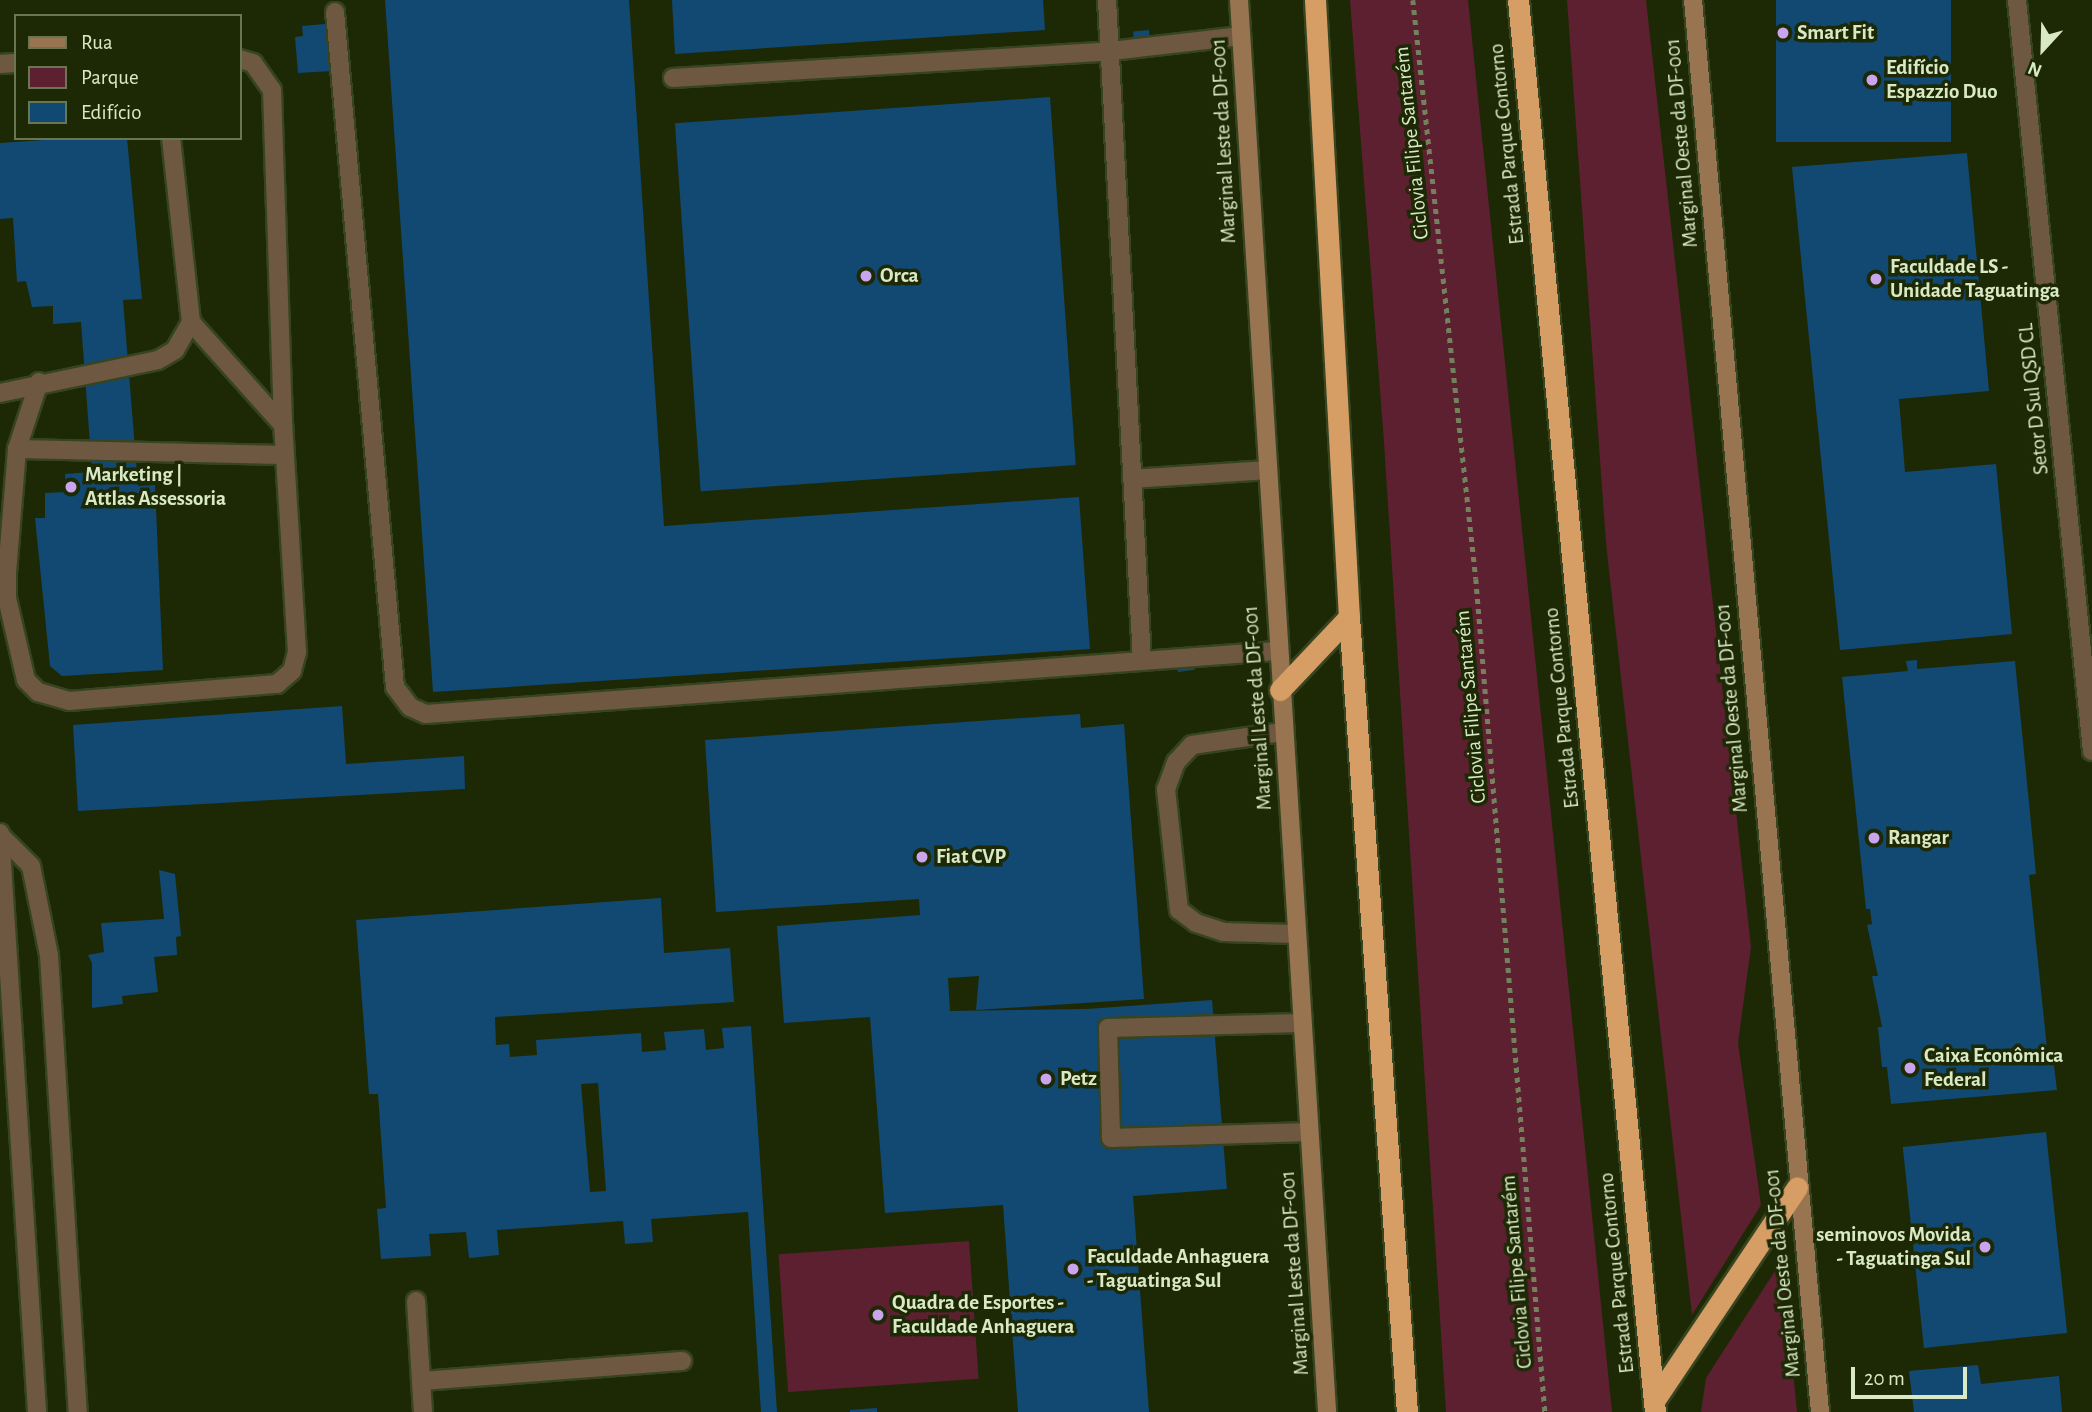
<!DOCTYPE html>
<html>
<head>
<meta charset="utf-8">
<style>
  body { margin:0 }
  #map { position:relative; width:2092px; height:1412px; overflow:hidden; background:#1d2905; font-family:"Alegreya Sans",sans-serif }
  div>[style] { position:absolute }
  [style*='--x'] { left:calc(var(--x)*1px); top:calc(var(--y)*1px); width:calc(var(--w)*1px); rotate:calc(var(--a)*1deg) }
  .green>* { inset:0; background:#5c2030; transform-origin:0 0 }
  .building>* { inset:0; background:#114973; transform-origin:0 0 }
  .path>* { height:4.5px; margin-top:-2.25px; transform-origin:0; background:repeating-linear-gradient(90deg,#73815d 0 5px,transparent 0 10px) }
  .roads { filter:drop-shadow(2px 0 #374420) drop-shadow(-2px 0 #374420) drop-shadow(0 2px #374420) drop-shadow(0 -2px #374420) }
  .lane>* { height:18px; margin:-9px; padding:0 9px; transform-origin:9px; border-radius:9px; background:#6e5842 }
  .street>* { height:18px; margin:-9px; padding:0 9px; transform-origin:9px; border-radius:9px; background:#6e5842 }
  .secondary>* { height:18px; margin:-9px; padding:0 9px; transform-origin:9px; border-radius:9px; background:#987550 }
  .highway>* { height:21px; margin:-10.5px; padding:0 10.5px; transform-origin:10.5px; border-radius:10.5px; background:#d69e64 }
  .dots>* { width:19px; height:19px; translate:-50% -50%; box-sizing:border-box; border:4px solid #1d2905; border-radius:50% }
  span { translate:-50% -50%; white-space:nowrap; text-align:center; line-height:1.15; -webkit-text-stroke:7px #1d2905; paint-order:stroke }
  .poi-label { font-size:21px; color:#d9e9c5; font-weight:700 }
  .left { translate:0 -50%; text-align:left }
  .right { translate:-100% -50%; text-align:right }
  .street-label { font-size:21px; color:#d9e9c5 }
  .legend { position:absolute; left:14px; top:14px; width:228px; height:126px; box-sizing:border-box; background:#1d2905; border:2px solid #687652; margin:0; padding:9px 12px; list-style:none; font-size:21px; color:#d9e9c5 }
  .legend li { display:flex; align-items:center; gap:14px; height:35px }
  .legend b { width:35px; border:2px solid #687652 }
  .north { position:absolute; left:2008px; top:14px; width:70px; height:70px; -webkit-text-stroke:5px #1d2905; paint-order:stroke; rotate:202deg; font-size:19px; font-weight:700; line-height:28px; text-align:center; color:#d9e9c5 }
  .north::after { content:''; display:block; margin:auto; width:24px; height:32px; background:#d9e9c5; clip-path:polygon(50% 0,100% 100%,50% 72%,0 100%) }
  .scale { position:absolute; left:1851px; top:1367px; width:116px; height:32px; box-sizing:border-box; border:4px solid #d9e9c5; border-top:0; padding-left:9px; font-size:21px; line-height:24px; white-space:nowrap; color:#d9e9c5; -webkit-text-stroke:5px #1d2905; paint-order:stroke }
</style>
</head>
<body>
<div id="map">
  <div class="green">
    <i style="clip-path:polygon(1350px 0,1468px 0,1612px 1412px,1446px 1412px,1384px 442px)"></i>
    <i style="clip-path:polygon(1567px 0,1646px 0,1751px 947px,1738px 1043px,1761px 1205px,1692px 1315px,1606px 543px)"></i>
    <i style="left:969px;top:1241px;width:138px;height:191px;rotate:86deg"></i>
    <i style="clip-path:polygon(1782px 1260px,1797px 1412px,1701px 1412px,1706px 1378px)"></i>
  </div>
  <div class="building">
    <i style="clip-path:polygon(385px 0,629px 0,664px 526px,1079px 497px,1090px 649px,433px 692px)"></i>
    <i style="clip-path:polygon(672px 0,1043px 0,1045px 30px,675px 54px)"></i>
    <i style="left:1776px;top:0;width:175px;height:142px"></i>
    <i style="clip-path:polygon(336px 23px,338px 35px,348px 34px,350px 70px,298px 73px,295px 37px,303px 36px,302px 26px)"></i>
    <i style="left:1149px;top:30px;width:23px;height:16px;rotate:85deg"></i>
    <i style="left:1050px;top:97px;width:369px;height:376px;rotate:86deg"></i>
    <i style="clip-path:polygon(73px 138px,127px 138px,142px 299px,123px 300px,138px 486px,155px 485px,163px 670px,62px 676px,50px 666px,35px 518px,45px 518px,45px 493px,66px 492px,65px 474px,92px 472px,81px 322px,53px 324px,53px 306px,32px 307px,26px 281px,17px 282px,13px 218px,0 219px,0 143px)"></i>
    <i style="clip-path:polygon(1967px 153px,1989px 391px,1899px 399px,1905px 472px,1996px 464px,2012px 634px,1840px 650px,1792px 167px)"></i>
    <i style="left:1192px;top:647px;width:23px;height:17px;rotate:83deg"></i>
    <i style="clip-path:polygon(1917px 660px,1917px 669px,2015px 661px,2036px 874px,2029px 875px,2048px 1058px,2053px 1058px,2057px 1090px,1891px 1104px,1887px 1067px,1882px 1067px,1878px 1027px,1882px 1027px,1872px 976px,1878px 976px,1867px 925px,1872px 924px,1870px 909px,1866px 909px,1842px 677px,1908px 671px,1906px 661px)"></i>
    <i style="clip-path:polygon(342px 706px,346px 764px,464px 756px,465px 789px,78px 811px,73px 725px)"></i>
    <i style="clip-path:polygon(1080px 714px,1081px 728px,1124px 724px,1144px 999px,976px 1010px,979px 976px,948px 978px,950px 1011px,1087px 1009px,1212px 1000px,1227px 1189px,1133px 1196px,1149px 1412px,1018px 1412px,1003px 1205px,885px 1213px,870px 1017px,784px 1023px,777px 926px,920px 915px,919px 899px,716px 912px,705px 740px)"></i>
    <i style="clip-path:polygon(159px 870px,175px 874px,181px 936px,176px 937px,177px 955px,154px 957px,158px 992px,122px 996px,123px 1004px,92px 1008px,92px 963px,88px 955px,104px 952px,101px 923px,164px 919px)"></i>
    <i style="clip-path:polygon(evenodd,661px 898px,664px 953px,730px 948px,734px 1002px,495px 1017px,496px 1045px,509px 1044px,510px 1057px,537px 1055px,536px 1040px,641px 1033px,642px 1052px,666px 1050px,664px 1032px,704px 1029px,706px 1050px,724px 1048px,722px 1028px,751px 1026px,777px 1412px,761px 1412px,748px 1212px,651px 1219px,653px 1242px,625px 1244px,623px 1221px,497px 1230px,499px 1255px,469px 1258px,466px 1232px,429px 1234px,431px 1256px,381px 1259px,377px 1209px,386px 1208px,378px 1094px,369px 1094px,356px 920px,661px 898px,598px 1083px,606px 1191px,590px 1192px,581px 1084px,598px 1083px)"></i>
    <i style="left:2046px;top:1132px;width:202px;height:144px;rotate:84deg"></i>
    <i style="clip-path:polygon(1978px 1365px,1981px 1384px,2059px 1376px,2062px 1412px,1914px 1412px,1909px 1371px)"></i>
    <i style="clip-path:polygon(877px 1408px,877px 1412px,850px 1412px,850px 1410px)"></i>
  </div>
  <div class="path">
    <i style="--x:1413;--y:0;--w:582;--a:83.79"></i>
    <i style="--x:1476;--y:579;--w:836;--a:85.26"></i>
  </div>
  <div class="roads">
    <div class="lane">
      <i style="--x:1107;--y:0;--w:662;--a:86.97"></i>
      <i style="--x:335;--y:12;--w:678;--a:84.92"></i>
      <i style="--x:395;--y:687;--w:25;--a:53"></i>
      <i style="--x:410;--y:707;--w:17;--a:24"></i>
      <i style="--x:426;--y:714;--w:853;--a:-4.23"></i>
      <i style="--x:240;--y:59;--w:14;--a:17"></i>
      <i style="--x:253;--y:63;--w:33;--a:55"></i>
      <i style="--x:272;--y:90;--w:335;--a:88.1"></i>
      <i style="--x:0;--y:64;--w:16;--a:-4"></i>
      <i style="--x:673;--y:78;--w:439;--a:-3.5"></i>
      <i style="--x:1111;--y:51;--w:131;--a:-6.6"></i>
      <i style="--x:39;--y:382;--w:71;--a:108.2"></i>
      <i style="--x:17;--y:449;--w:123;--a:94.6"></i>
      <i style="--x:7;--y:572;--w:26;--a:90"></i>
      <i style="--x:7;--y:598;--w:84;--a:77"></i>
      <i style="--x:26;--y:680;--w:17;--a:45"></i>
      <i style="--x:38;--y:692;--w:32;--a:16"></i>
      <i style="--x:69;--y:701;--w:209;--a:-4.7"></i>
      <i style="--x:277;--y:684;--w:20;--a:-41"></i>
      <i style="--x:292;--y:671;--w:20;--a:-75"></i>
      <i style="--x:297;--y:652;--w:227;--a:-93.5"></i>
      <i style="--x:283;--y:425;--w:138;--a:-131.8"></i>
      <i style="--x:191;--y:322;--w:185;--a:-96.2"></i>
      <i style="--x:0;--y:393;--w:161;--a:-11.8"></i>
      <i style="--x:158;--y:360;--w:20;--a:-30"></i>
      <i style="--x:175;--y:350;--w:32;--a:-60"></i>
      <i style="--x:17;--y:449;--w:268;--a:1.3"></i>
      <i style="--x:1132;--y:479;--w:135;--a:-3.8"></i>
      <i style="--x:1282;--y:732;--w:91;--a:171.8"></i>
      <i style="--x:1192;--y:745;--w:23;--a:133"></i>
      <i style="--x:1176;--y:762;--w:29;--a:110"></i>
      <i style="--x:1166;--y:789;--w:122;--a:83.9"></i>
      <i style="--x:1179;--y:910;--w:21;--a:37"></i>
      <i style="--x:1196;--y:923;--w:28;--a:18"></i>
      <i style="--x:1223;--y:932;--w:73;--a:1.6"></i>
      <i style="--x:1;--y:836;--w:42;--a:45"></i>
      <i style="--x:31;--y:866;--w:91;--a:78.6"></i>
      <i style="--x:49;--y:955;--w:458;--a:86.4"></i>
      <i style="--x:1302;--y:1023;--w:194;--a:178.5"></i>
      <i style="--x:1108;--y:1028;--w:110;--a:88.4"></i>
      <i style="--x:1111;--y:1138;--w:198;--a:-1.7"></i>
      <i style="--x:416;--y:1301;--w:111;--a:86.4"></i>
      <i style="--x:421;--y:1381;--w:262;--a:-4.4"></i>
    </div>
    <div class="street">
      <i style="--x:2017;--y:0;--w:755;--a:84.3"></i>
      <i style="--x:0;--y:833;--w:580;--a:86.34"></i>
    </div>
    <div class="secondary">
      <i style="--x:1239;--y:0;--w:1415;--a:86.43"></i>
      <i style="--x:1693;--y:0;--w:1418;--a:84.86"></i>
    </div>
    <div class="highway">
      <i style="--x:1315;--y:0;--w:618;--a:86.85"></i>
      <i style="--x:1349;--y:617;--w:797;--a:85.83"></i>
      <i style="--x:1518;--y:0;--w:1419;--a:84.46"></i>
      <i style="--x:1280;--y:690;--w:100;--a:-46.6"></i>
      <i style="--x:1654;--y:1401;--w:257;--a:-56.2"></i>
    </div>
  </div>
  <div class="dots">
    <i style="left:1783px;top:33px;background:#c9a5ee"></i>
    <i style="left:1872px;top:80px;background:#c9a5ee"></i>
    <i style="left:866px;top:276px;background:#c9a5ee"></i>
    <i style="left:1876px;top:279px;background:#c9a5ee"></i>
    <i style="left:71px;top:487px;background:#c9a5ee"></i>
    <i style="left:1874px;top:838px;background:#c9a5ee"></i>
    <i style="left:922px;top:857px;background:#c9a5ee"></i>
    <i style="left:1910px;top:1068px;background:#c9a5ee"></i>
    <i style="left:1046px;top:1079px;background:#c9a5ee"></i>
    <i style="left:1985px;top:1247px;background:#c9a5ee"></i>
    <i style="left:1073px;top:1269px;background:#c9a5ee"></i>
    <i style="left:878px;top:1315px;background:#c9a5ee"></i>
  </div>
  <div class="poi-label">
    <span class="left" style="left:1797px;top:33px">Smart Fit</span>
    <span class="left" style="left:1886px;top:80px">Edifício<br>Espazzio Duo</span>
    <span class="left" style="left:1890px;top:279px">Faculdade LS -<br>Unidade Taguatinga</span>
    <span class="left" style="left:880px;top:276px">Orca</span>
    <span class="left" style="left:85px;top:487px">Marketing |<br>Attlas Assessoria</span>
    <span class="left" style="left:1888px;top:838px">Rangar</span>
    <span class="left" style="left:936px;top:857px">Fiat CVP</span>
    <span class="left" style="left:1924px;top:1068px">Caixa Econômica<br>Federal</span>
    <span class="left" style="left:1060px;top:1079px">Petz</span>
    <span class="right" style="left:1971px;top:1247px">seminovos Movida<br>- Taguatinga Sul</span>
    <span class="left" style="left:1087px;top:1269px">Faculdade Anhaguera<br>- Taguatinga Sul</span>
    <span class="left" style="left:892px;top:1315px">Quadra de Esportes -<br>Faculdade Anhaguera</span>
  </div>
  <div class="street-label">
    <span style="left:1224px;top:141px;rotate:-93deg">Marginal Leste da DF-001</span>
    <span style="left:1412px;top:143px;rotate:-96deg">Ciclovia Filipe Santarém</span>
    <span style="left:1682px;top:143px;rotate:-95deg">Marginal Oeste da DF-001</span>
    <span style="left:1507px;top:144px;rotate:-96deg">Estrada Parque Contorno</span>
    <span style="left:2034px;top:399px;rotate:-96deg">Setor D Sul QSD CL</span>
    <span style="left:1471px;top:707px;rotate:-95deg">Ciclovia Filipe Santarém</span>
    <span style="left:1258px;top:708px;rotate:-94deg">Marginal Leste da DF-001</span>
    <span style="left:1562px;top:708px;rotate:-96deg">Estrada Parque Contorno</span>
    <span style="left:1732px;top:708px;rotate:-95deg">Marginal Oeste da DF-001</span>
    <span style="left:1517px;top:1272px;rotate:-95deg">Ciclovia Filipe Santarém</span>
    <span style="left:1295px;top:1273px;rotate:-94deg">Marginal Leste da DF-001</span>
    <span style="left:1617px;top:1273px;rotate:-96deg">Estrada Parque Contorno</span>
    <span style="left:1783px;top:1273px;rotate:-96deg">Marginal Oeste da DF-001</span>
  </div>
  <ul class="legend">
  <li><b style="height:9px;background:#987550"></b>Rua</li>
  <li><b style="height:19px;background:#5c2030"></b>Parque</li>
  <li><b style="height:19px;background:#114973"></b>Edifício</li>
  </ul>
  <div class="north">N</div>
  <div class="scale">20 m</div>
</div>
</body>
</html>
